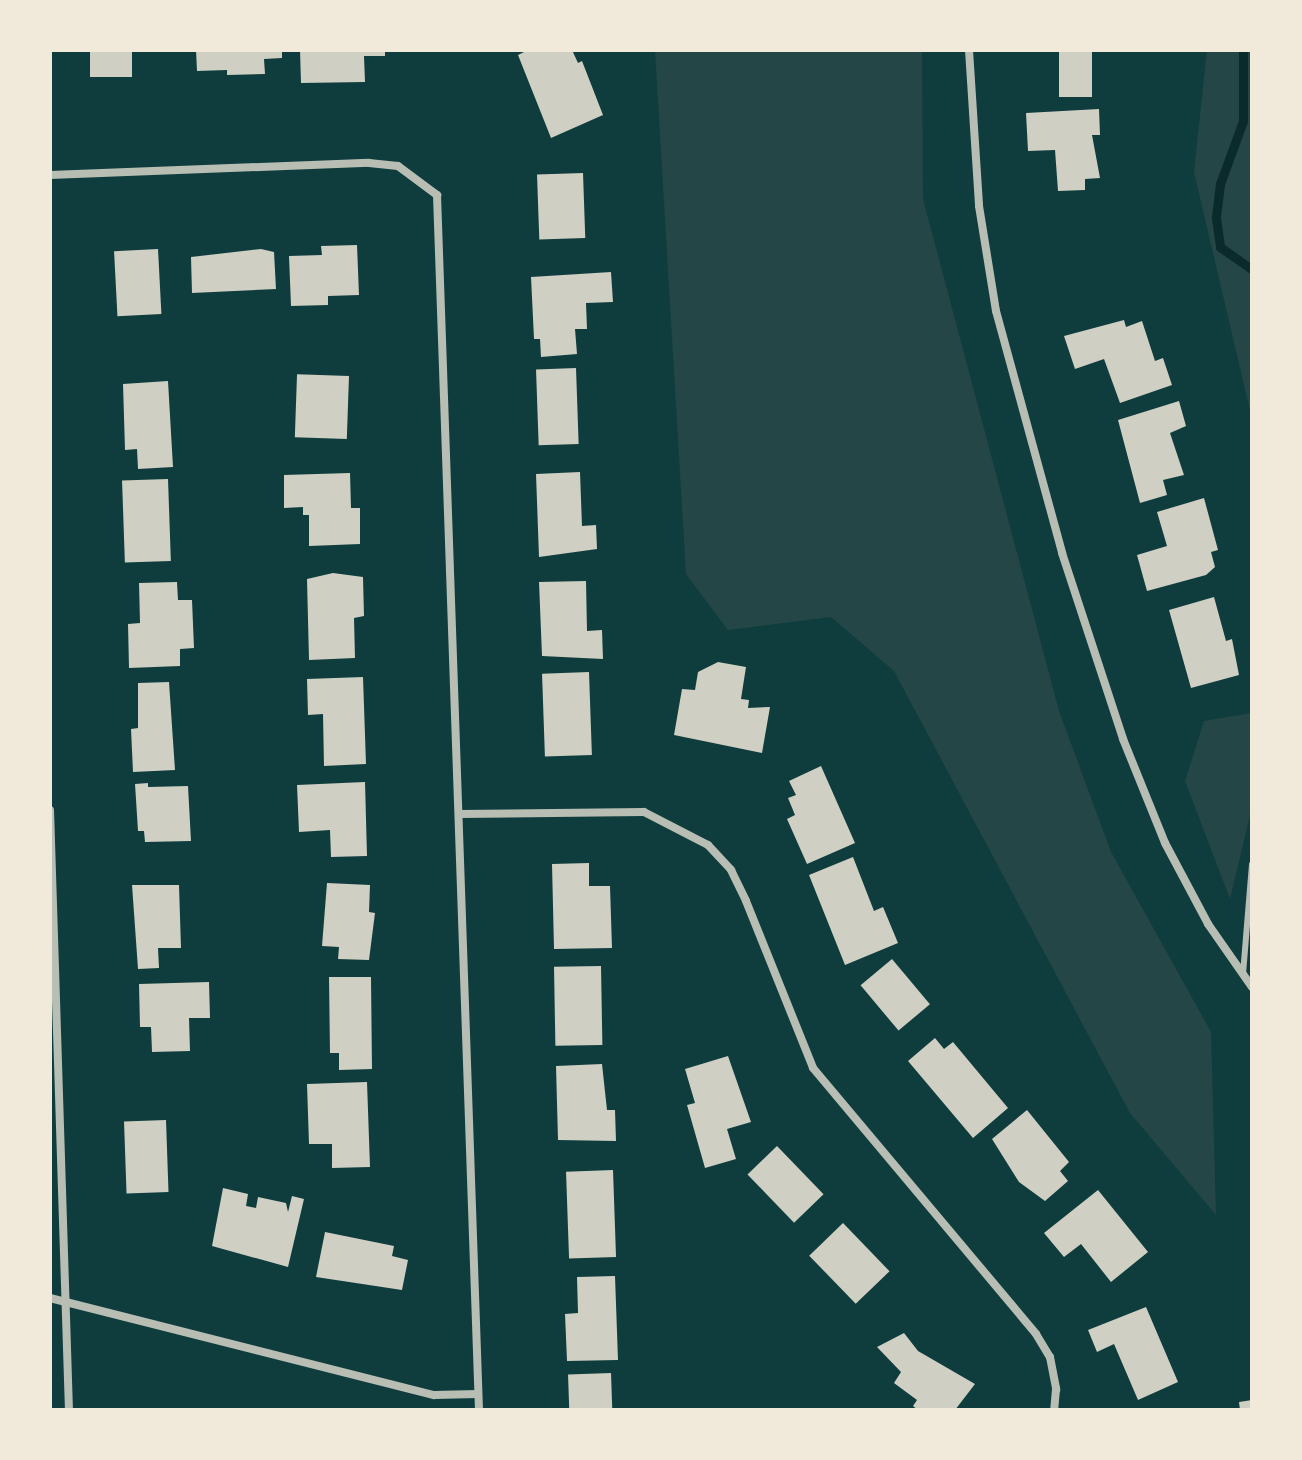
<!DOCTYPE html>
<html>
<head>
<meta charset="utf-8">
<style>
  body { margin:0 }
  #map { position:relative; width:1302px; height:1460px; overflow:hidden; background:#0f3d3e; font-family:"Noto Sans",sans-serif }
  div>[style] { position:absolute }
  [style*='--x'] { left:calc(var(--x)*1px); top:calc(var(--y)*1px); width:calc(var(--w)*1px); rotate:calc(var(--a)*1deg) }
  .green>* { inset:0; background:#244646 }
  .stream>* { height:9px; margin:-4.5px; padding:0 4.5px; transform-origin:4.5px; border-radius:4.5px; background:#0a2a2b }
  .building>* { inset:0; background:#cfcfc3; transform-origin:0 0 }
  .service>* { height:6px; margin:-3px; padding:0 3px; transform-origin:3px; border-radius:3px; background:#b8beb3 }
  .minor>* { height:8px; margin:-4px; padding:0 4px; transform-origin:4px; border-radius:4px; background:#b8beb3 }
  span { translate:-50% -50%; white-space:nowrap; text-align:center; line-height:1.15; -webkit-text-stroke:7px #f1e9da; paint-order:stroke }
  .frame { position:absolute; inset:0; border:52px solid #f1e9da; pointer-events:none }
</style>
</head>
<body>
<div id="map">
  <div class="green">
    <i style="clip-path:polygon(655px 50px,922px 50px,923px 199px,1059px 711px,1111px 852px,1211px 1032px,1216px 1215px,1130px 1113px,894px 671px,831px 617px,728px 630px,686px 574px)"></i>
    <i style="clip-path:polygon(1207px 50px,1252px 50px,1252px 419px,1194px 172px)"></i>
    <i style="clip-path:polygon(1252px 713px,1252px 807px,1230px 899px,1185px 781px,1204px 721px)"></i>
  </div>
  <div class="stream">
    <i style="--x:1243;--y:50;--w:71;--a:90"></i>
    <i style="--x:1243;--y:121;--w:67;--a:110.1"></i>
    <i style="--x:1220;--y:184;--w:34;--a:97"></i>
    <i style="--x:1216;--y:218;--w:29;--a:82"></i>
    <i style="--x:1220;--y:247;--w:39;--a:35"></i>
  </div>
  <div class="building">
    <i style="left:90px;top:50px;width:42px;height:27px"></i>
    <i style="clip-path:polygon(196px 50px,282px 50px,282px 58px,264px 59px,265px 74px,227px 75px,227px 70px,197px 71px)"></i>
    <i style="clip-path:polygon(300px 50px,385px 50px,385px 56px,364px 56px,365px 82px,301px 83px)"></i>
    <i style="clip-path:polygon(528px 50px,572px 50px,578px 63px,582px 61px,603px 115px,551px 138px,518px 55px)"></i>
    <i style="left:1059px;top:50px;width:33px;height:47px"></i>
    <i style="clip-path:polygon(1099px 109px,1100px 135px,1092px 135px,1100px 178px,1085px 179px,1085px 190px,1058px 191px,1055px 150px,1028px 151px,1026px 113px)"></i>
    <i style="left:583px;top:173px;width:65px;height:46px;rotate:88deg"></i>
    <i style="clip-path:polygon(357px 245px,359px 295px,328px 296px,328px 305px,291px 306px,289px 256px,322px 255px,321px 246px)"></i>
    <i style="left:158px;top:249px;width:65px;height:44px;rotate:87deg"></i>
    <i style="clip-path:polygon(261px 249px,274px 252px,276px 289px,192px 293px,191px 257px)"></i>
    <i style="clip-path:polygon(611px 272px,613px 302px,586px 303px,587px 329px,575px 329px,577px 354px,541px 357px,540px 339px,534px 339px,531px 277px)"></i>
    <i style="clip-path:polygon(1124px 320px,1126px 327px,1142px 321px,1155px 361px,1163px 358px,1172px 385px,1120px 403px,1104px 359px,1075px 369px,1064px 336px)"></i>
    <i style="left:576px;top:368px;width:76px;height:40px;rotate:88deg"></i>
    <i style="left:349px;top:376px;width:63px;height:52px;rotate:92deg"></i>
    <i style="clip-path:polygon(168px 381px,173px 467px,138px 469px,137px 449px,125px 450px,123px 384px)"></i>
    <i style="clip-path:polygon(1179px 401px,1186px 426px,1170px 433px,1184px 475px,1163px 480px,1167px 495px,1140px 503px,1118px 420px)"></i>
    <i style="clip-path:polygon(580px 472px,582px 526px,596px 525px,597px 549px,539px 557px,536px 474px)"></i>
    <i style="clip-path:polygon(350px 473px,351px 508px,360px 508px,360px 544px,309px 546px,309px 515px,303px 515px,303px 507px,284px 508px,284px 475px)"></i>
    <i style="left:168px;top:479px;width:82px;height:46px;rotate:88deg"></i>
    <i style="clip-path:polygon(1204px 498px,1218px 550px,1211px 552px,1215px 567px,1206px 575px,1147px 591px,1137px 555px,1167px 546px,1157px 512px)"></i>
    <i style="clip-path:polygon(333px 573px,363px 577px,364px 616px,354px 618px,355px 658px,309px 660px,307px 579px)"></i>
    <i style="clip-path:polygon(586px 581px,587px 631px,602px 630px,603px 659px,542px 656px,539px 582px)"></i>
    <i style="clip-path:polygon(177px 582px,178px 600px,192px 600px,194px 648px,180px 649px,180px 666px,129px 668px,128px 624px,140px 623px,139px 583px)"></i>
    <i style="clip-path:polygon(1214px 597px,1226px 641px,1232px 639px,1239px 675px,1191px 688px,1169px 610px)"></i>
    <i style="clip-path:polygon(718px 662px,746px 667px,741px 699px,749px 700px,748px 708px,770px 707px,762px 753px,674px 735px,682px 689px,695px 690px,698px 672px)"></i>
    <i style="left:589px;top:672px;width:83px;height:47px;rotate:88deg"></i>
    <i style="clip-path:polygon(363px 677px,366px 764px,324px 766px,323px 714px,308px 715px,307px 679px)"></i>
    <i style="clip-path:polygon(169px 682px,175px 770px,133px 772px,131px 729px,138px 728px,138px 683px)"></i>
    <i style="clip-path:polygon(821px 766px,855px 843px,807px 864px,787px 819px,795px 815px,788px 798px,796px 795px,789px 781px)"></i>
    <i style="clip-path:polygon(365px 782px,367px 856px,331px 857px,330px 830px,299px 832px,297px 785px)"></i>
    <i style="clip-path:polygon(148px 783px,148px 787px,188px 786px,191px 841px,145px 842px,144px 831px,138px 831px,135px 784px)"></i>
    <i style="clip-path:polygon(853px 857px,874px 911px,883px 907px,898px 943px,845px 965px,809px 875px)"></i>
    <i style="clip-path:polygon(589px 863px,589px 886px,610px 886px,612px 948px,554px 949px,552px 864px)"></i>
    <i style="clip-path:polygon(327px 883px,370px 885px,369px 912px,375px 913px,369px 960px,338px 959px,339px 947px,322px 946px)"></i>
    <i style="clip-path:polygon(132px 885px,179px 885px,181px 948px,158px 948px,159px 968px,138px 969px)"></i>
    <i style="left:892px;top:959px;width:59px;height:41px;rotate:50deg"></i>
    <i style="left:601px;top:966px;width:79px;height:47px;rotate:89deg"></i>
    <i style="clip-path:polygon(329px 977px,371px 977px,372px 1069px,339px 1070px,339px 1053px,330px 1053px)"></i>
    <i style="clip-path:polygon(209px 982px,210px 1018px,189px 1018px,190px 1051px,152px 1052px,151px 1027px,140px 1027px,139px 984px)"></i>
    <i style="clip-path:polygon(935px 1038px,944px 1049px,953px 1042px,1008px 1108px,973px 1138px,908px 1061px)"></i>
    <i style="clip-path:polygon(728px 1056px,751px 1122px,727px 1129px,736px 1159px,705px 1168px,687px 1105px,695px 1103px,685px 1069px)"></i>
    <i style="clip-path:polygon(602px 1064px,607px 1110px,615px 1110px,616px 1141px,558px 1140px,556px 1066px)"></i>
    <i style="clip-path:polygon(367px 1082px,370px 1167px,332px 1168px,332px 1144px,309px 1144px,307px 1084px)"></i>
    <i style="clip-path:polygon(1027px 1110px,1069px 1162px,1060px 1171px,1068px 1181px,1045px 1201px,1019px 1182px,992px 1139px)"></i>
    <i style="left:166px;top:1120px;width:72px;height:42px;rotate:88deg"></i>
    <i style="left:777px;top:1146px;width:67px;height:41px;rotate:46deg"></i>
    <i style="left:613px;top:1170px;width:87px;height:47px;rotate:88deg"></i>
    <i style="clip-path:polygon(223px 1188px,248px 1194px,246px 1206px,256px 1208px,258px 1197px,286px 1203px,288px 1212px,292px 1196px,304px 1199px,288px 1267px,212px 1246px)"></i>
    <i style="clip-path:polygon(1098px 1190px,1148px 1252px,1111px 1282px,1081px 1244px,1064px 1257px,1044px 1233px)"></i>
    <i style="left:843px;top:1223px;width:67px;height:47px;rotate:46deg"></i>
    <i style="clip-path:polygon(325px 1232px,394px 1246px,392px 1256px,408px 1260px,402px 1290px,316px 1277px)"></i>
    <i style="clip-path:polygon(615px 1276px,618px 1360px,567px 1361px,565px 1314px,578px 1313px,577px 1277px)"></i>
    <i style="clip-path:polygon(1146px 1307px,1178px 1382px,1138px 1400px,1114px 1344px,1097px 1352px,1088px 1330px)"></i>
    <i style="clip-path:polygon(904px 1333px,918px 1351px,975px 1384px,955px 1410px,918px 1410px,913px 1406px,917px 1400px,894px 1383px,901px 1372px,877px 1347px)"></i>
    <i style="left:611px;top:1373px;width:37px;height:43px;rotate:88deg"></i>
    <i style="clip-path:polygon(1252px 1400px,1252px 1410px,1240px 1410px,1239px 1402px)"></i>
  </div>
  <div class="service">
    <i style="--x:1243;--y:974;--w:110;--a:-85.3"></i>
  </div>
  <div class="minor">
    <i style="--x:969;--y:50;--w:156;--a:86.3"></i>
    <i style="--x:979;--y:206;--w:106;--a:80.8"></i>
    <i style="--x:996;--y:311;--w:251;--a:74.7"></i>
    <i style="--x:1062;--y:553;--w:196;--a:71.8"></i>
    <i style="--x:1123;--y:739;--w:112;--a:68"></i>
    <i style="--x:1165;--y:843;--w:92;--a:62"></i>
    <i style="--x:1208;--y:924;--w:77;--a:55.1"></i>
    <i style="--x:50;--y:175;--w:319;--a:-2.2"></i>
    <i style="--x:369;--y:163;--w:29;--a:6"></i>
    <i style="--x:398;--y:166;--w:49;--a:36.6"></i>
    <i style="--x:437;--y:195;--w:1216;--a:88.02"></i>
    <i style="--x:50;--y:810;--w:600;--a:88.19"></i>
    <i style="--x:459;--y:814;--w:185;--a:-0.6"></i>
    <i style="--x:644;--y:812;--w:72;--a:27.3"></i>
    <i style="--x:708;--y:845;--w:34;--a:47"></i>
    <i style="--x:731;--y:870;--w:34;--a:64"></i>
    <i style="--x:746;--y:901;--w:180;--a:68.1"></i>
    <i style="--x:813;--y:1068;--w:347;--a:50"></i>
    <i style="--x:1036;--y:1334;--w:27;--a:59"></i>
    <i style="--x:1050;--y:1357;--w:33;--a:79"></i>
    <i style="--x:1056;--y:1389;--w:21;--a:95"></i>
    <i style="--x:50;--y:1298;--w:396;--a:14.2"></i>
    <i style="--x:434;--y:1395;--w:44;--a:-1.3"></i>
  </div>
  <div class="frame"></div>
</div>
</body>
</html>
